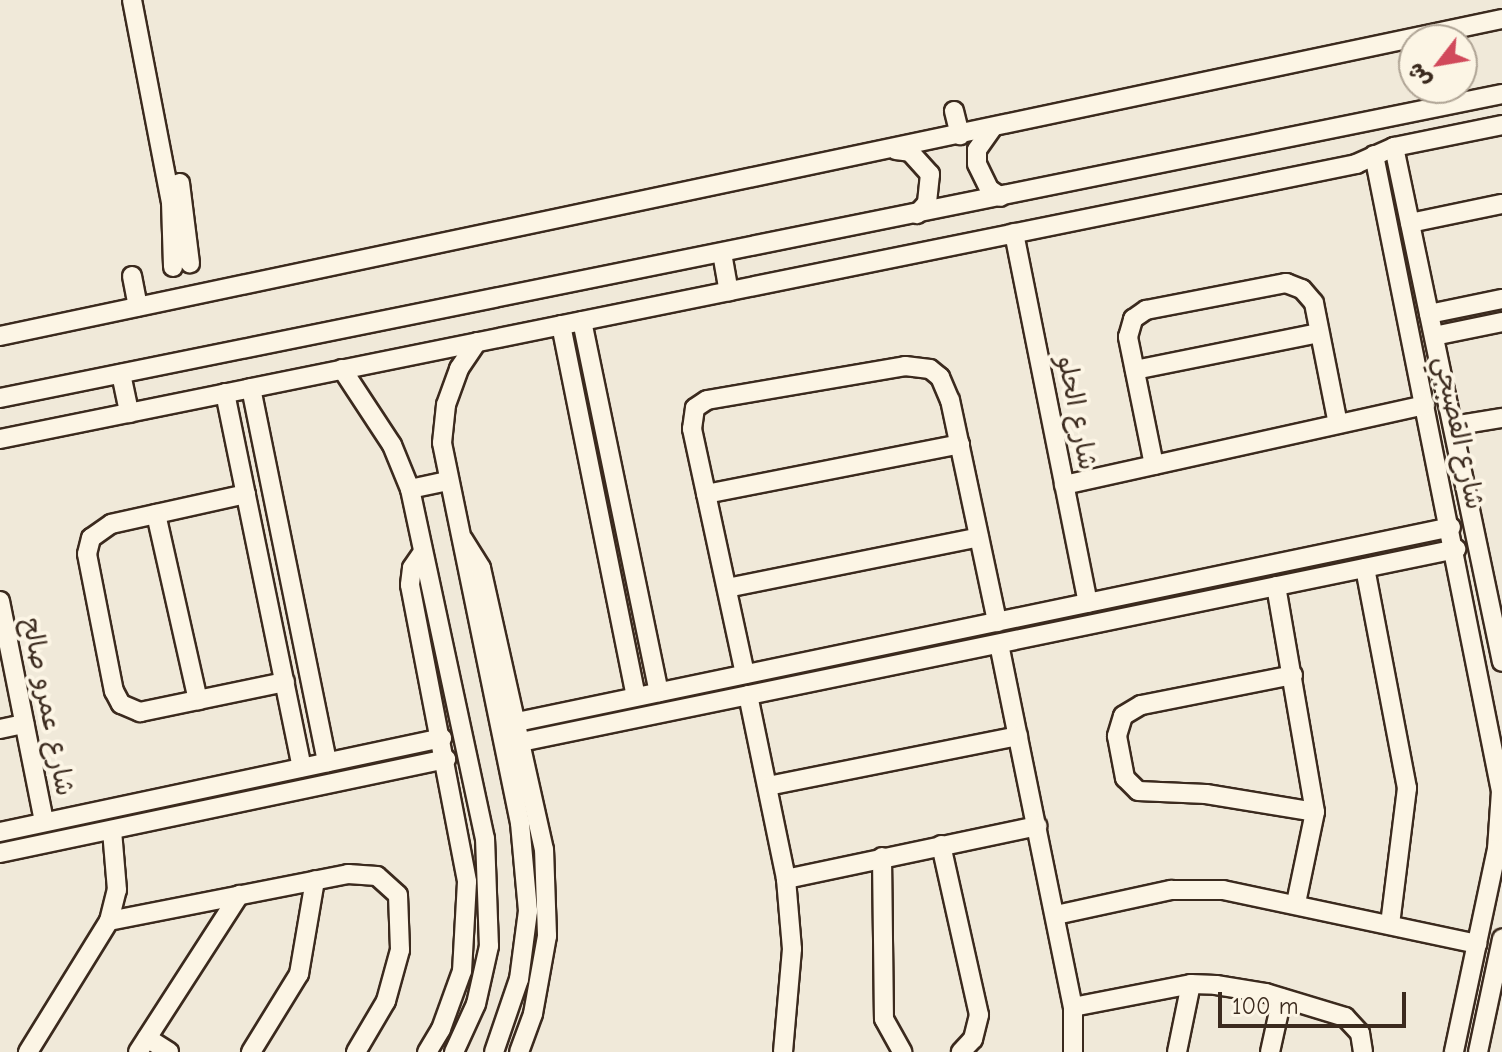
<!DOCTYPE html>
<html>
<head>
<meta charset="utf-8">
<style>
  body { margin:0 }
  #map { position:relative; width:1502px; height:1052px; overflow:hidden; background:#f0e9d9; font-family:"Comic Neue","Playpen Sans Arabic",sans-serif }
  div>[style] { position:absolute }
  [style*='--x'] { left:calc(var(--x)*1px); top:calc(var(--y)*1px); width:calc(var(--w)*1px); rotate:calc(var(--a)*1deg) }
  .roads { filter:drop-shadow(2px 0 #3b2a1e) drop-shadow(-2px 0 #3b2a1e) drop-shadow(0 2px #3b2a1e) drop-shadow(0 -2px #3b2a1e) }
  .minor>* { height:18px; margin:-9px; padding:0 9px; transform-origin:9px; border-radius:9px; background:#fcf5e5 }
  span { translate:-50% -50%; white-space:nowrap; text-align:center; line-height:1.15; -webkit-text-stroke:8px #fcf5e5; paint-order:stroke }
  .street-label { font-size:26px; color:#3b2a1e }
  .north { position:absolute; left:1398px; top:24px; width:80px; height:80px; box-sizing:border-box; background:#fcf5e5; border:2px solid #afa495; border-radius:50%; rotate:239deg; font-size:22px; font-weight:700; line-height:32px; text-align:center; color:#3b2a1e }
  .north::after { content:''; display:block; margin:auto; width:28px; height:36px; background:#d1495b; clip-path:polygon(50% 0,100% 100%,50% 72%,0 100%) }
  .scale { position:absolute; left:1218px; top:992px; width:188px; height:36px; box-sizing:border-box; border:4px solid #3b2a1e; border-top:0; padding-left:10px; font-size:24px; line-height:28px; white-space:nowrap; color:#3b2a1e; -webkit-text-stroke:6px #fcf5e5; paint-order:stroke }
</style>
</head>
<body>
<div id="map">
  <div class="roads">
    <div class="minor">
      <i style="--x:132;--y:0;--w:206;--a:79.1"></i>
      <i style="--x:171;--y:202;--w:65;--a:88.2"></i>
      <i style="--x:954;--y:111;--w:25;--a:76"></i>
      <i style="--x:993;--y:127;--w:28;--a:125"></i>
      <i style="--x:977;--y:150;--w:14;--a:90"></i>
      <i style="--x:977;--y:164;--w:28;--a:64"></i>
      <i style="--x:989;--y:189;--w:14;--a:34"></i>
      <i style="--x:1394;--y:147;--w:526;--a:78.16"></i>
      <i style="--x:896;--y:150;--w:14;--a:8"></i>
      <i style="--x:910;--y:152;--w:30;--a:48"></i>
      <i style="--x:930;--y:174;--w:29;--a:96"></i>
      <i style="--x:927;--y:203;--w:15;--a:132"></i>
      <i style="--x:1374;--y:155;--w:649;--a:78.71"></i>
      <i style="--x:1501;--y:791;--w:58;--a:93.9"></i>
      <i style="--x:1497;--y:849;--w:208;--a:102"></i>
      <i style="--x:180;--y:183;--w:81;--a:82.9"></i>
      <i style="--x:1410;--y:223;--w:94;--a:-11.7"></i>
      <i style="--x:1014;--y:233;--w:377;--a:78.7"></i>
      <i style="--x:722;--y:253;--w:39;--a:80"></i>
      <i style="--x:132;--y:276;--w:31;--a:79"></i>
      <i style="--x:1429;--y:314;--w:75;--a:-11.6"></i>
      <i style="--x:582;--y:321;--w:379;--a:78.3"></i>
      <i style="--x:561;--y:325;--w:379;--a:78.6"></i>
      <i style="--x:0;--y:336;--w:1535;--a:-11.92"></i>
      <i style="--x:1434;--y:336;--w:69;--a:-11.6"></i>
      <i style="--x:477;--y:342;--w:32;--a:124"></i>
      <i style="--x:459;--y:369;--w:38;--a:110"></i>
      <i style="--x:446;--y:405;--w:38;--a:96"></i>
      <i style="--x:442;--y:443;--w:388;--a:78.4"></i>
      <i style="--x:520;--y:823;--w:88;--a:84.8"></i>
      <i style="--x:528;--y:911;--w:69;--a:97.5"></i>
      <i style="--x:519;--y:979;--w:77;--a:108.9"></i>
      <i style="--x:342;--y:369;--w:91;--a:56.7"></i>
      <i style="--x:392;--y:445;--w:48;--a:67.8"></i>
      <i style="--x:410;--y:489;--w:357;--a:77.9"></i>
      <i style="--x:485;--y:838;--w:108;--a:87.9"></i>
      <i style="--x:489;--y:946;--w:59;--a:102.6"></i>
      <i style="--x:476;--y:1004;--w:53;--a:114.6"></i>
      <i style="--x:1135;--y:370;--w:188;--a:-11.4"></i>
      <i style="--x:121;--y:374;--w:40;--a:78"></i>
      <i style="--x:251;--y:388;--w:382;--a:78.5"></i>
      <i style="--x:225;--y:393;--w:382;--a:78.4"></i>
      <i style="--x:0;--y:398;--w:1532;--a:-11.44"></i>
      <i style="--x:1453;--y:426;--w:50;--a:-9.3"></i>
      <i style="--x:0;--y:439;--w:1384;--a:-11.46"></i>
      <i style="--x:1356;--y:164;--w:42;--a:-24.1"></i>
      <i style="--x:1394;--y:147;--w:110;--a:-11.5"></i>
      <i style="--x:1154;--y:465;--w:131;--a:-101.5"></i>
      <i style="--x:1128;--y:337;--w:19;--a:-74"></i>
      <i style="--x:1133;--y:319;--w:16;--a:-35"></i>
      <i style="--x:1146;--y:310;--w:143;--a:-10.9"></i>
      <i style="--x:1286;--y:283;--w:17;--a:21"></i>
      <i style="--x:1302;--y:289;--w:18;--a:49"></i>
      <i style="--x:1314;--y:303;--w:123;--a:78.8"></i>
      <i style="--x:1064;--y:485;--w:370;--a:-12.5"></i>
      <i style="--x:410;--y:489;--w:39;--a:-12"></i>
      <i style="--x:246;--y:494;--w:138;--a:167.5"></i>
      <i style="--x:111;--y:524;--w:24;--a:145"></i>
      <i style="--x:91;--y:538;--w:16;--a:104"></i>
      <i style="--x:87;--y:554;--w:140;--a:78.9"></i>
      <i style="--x:114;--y:691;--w:15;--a:62"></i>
      <i style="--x:121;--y:704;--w:21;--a:23"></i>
      <i style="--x:140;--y:712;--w:148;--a:-11.7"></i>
      <i style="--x:706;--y:494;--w:259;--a:-11.1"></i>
      <i style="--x:156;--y:514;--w:191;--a:77.3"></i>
      <i style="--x:463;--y:539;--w:34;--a:58"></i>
      <i style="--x:481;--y:568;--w:288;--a:77.4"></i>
      <i style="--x:544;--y:849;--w:87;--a:88"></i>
      <i style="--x:547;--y:936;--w:79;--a:100.2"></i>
      <i style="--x:533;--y:1014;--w:40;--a:110.2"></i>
      <i style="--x:423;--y:552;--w:19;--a:125"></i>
      <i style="--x:412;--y:568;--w:17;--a:97"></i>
      <i style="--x:410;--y:585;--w:302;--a:79.1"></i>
      <i style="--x:467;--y:882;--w:89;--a:93.2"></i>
      <i style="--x:462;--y:971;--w:62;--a:109.9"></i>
      <i style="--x:441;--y:1029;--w:27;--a:121"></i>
      <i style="--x:1365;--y:568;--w:224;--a:79.2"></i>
      <i style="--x:1407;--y:788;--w:138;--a:97.1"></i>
      <i style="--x:1276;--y:586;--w:229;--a:80.2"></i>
      <i style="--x:1315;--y:812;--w:93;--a:101.8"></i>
      <i style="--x:727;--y:588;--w:257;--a:-11.4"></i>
      <i style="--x:0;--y:601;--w:225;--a:78.7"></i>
      <i style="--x:999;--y:644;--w:370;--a:78.5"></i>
      <i style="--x:1073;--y:1007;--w:45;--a:90"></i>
      <i style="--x:745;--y:674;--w:251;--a:-102.2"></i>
      <i style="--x:692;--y:429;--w:21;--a:-82"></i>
      <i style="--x:695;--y:408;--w:14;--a:-34"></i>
      <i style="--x:707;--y:400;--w:201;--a:-9.7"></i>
      <i style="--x:905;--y:366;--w:25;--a:7"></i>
      <i style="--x:930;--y:369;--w:13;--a:39"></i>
      <i style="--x:940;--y:377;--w:25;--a:67"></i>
      <i style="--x:950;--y:400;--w:227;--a:78"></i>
      <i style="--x:1293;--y:675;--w:155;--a:168.8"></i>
      <i style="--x:1141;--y:705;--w:21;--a:149"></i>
      <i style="--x:1123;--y:716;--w:21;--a:107"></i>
      <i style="--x:1117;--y:736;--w:43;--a:79.2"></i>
      <i style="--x:1125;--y:778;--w:18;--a:45"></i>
      <i style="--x:1138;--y:791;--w:68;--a:2.5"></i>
      <i style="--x:1206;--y:794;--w:110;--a:9.4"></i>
      <i style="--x:748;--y:695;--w:188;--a:78.3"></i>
      <i style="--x:786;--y:879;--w:70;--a:85.1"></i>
      <i style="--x:792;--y:949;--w:103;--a:95"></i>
      <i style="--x:517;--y:722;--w:954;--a:-11.79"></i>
      <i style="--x:0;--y:729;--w:25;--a:-12"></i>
      <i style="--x:521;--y:742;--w:955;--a:-11.66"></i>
      <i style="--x:768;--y:786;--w:255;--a:-11.3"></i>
      <i style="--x:0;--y:832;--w:452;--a:-12"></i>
      <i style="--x:941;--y:845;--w:174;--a:77.4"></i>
      <i style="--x:979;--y:1015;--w:25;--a:104"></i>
      <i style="--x:973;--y:1039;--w:18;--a:133"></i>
      <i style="--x:0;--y:853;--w:456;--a:-11.9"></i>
      <i style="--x:882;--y:857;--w:162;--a:89.3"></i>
      <i style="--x:884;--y:1019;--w:38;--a:61"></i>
      <i style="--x:786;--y:879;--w:257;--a:-11.9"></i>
      <i style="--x:1056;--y:915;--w:118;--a:-12.3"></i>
      <i style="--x:1171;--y:890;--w:52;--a:0"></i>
      <i style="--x:1223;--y:890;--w:260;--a:12"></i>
      <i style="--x:109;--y:921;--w:244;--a:-11.1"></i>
      <i style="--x:348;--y:874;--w:29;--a:4"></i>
      <i style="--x:377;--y:876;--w:28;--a:42"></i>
      <i style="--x:398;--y:895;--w:55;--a:87.9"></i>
      <i style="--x:400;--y:950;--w:53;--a:105.4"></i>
      <i style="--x:386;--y:1001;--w:59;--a:120.5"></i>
      <i style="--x:1073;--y:1007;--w:120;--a:-11"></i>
      <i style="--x:1191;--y:984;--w:25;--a:2"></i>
      <i style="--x:1216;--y:985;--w:51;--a:9.1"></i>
      <i style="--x:1266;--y:993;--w:83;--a:16.9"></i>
      <i style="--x:1345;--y:1017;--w:22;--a:47"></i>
      <i style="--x:1360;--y:1033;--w:19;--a:81"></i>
      <i style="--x:147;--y:1038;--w:26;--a:32"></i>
      <i style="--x:28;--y:1052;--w:154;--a:-58.3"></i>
      <i style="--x:109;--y:921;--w:32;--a:-76"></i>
      <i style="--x:117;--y:890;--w:60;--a:-94.8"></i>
      <i style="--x:138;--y:1052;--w:187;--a:-57.2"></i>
      <i style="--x:251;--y:1052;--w:92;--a:-58.4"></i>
      <i style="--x:299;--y:974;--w:95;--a:-80.3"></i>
      <i style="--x:1177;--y:1052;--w:69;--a:-78.4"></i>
      <i style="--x:1270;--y:1052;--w:55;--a:-77.5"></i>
      <i style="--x:1478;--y:1052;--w:116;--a:-78"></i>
    </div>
  </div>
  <div class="street-label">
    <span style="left:1076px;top:413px;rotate:79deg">شارع الحلو</span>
    <span style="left:1458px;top:433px;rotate:78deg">شارع القصبجي</span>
    <span style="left:47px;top:707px;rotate:79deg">شارع عمرو صالح</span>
  </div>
  <div class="north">ش</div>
  <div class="scale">100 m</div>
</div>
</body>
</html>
